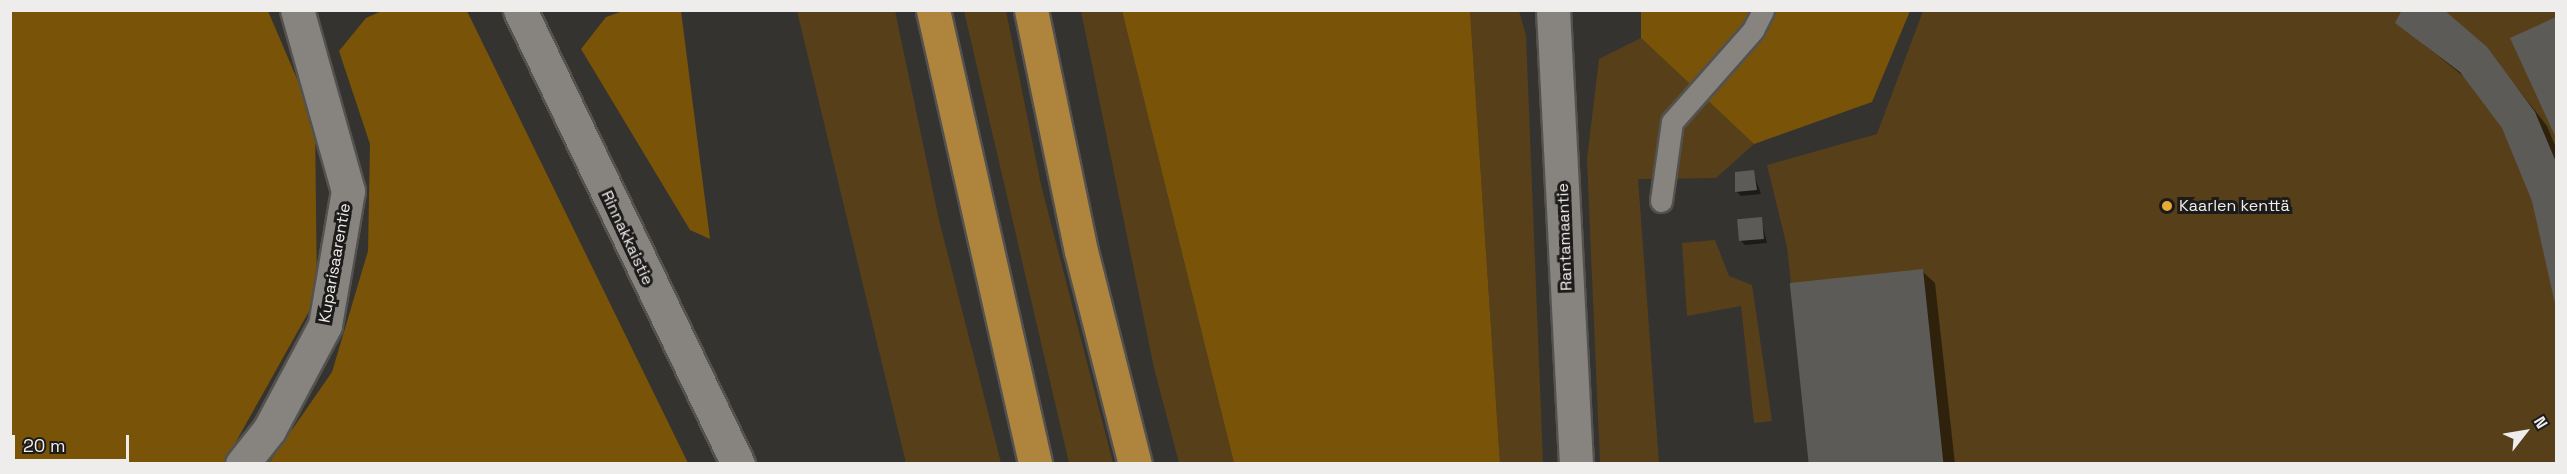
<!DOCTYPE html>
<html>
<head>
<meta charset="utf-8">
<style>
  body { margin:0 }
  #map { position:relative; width:2567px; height:474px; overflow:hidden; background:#353330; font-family:"Space Grotesk",sans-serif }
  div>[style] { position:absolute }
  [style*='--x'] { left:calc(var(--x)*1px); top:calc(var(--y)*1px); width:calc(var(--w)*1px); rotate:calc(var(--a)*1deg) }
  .green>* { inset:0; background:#574019 }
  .forest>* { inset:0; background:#785308 }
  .shadow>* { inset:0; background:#0007 }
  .building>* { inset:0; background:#5d5b57; transform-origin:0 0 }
  .roads { filter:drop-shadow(2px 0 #53524f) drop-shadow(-2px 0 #53524f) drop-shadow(0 2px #53524f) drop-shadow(0 -2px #53524f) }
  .service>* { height:21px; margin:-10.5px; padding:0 10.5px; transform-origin:10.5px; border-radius:10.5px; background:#878480 }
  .minor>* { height:33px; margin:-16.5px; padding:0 16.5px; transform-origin:16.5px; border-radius:16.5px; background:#878480 }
  .secondary>* { height:33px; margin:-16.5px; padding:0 16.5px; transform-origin:16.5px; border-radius:16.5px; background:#878480 }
  .motorway>* { height:33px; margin:-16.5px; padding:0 16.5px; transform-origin:16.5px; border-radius:16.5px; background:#af853d }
  .dots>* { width:16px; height:16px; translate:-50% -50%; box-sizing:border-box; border:3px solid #1c1b19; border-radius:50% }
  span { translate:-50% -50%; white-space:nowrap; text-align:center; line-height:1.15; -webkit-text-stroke:6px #1c1b19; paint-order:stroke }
  .poi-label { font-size:16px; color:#eeedeb }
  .left { translate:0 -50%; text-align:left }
  .street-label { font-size:16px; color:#eeedeb }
  .frame { position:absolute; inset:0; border:12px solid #eeedeb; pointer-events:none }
  .north { position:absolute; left:2495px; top:402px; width:60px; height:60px; -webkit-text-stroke:4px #1c1b19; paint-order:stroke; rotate:59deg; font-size:16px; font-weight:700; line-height:24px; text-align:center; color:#eeedeb }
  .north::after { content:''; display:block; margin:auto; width:21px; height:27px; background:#eeedeb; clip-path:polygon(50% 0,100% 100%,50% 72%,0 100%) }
  .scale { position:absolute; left:12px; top:435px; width:117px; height:27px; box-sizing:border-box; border:3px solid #eeedeb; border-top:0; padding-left:8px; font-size:18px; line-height:21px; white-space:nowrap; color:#eeedeb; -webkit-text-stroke:4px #1c1b19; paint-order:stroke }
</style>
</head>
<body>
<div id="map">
  <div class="green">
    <i style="clip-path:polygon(797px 11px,895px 11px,939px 220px,1001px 463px,906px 463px)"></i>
    <i style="clip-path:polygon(964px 11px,1006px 11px,1041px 185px,1113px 463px,1069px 463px)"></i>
    <i style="clip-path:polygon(1081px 11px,1122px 11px,1234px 463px,1179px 463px,1154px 368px)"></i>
    <i style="clip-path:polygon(1470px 11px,1519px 11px,1526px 36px,1543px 463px,1500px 463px)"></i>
    <i style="clip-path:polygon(1923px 11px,2556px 11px,2556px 463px,1811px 463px,1787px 247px,1767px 165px,1877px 134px)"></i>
    <i style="clip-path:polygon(1641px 38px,1754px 144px,1716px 178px,1638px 179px,1659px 463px,1600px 463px,1587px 159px,1599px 59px)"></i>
    <i style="clip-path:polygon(1715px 240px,1729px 276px,1752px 285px,1772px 421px,1754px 423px,1741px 306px,1687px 316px,1682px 243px)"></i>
  </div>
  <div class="forest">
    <i style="clip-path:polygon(384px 10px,467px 11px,688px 463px,269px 463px,332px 372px,368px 251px,370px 144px,339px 51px,366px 18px)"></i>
    <i style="clip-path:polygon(626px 10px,681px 11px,710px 239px,690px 230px,581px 49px,606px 17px)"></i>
    <i style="clip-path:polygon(10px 11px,268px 11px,315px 121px,317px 297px,224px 463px,11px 463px)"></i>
    <i style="clip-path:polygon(1122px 11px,1470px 11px,1500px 463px,1234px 463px)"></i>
    <i style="clip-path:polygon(1641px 11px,1910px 11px,1872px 102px,1754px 144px,1641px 38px)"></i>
  </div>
  <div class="shadow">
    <i style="clip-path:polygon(2556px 18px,2556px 134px,2512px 38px)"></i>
    <i style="clip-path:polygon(2397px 23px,2486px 48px,2547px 126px,2556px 148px,2556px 305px,2534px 200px,2504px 127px,2467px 79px)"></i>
    <i style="clip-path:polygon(1753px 172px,1761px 194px,1741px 196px,1737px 192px)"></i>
    <i style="clip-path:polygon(1761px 219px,1767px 243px,1745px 245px,1741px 241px)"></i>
    <i style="clip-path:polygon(1922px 271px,1935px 283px,1955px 464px,1810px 464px)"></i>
  </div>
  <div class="building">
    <i style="clip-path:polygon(2402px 10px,2444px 10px,2487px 47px,2535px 112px,2556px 162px,2556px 308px,2532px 201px,2502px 128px,2460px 72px,2395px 23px)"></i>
    <i style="clip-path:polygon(2556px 17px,2556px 138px,2510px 38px)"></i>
    <i style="clip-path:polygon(1754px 170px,1757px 190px,1735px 192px,1735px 172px)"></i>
    <i style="left:1762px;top:217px;width:22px;height:25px;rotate:85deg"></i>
    <i style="left:1923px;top:269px;width:196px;height:134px;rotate:84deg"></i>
  </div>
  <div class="roads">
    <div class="service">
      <i style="--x:1661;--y:201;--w:80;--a:-82.1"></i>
      <i style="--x:1672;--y:122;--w:123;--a:-48.6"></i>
      <i style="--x:1753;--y:30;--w:22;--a:-63"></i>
    </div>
    <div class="minor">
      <i style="--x:520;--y:10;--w:504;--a:64.35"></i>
      <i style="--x:242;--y:464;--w:43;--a:-51.5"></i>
      <i style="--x:269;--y:430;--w:119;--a:-61.9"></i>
      <i style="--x:325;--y:325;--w:136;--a:-80.3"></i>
      <i style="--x:348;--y:191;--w:188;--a:-105.7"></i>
    </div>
    <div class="secondary">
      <i style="--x:1553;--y:10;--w:455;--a:87.1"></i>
    </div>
    <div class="motorway">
      <i style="--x:933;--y:10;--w:465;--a:77.3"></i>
      <i style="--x:1031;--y:10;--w:246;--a:78.3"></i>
      <i style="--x:1081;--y:251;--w:220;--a:75.8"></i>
    </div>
  </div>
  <div class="dots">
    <i style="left:2167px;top:206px;background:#e9ab38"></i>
  </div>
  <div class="poi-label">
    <span class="left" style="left:2179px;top:206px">Kaarlen kenttä</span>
  </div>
  <div class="street-label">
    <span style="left:1565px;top:237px;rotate:-92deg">Rantamaantie</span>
    <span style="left:627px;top:238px;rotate:65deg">Rinnakkaistie</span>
    <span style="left:335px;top:263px;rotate:-80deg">Kuparisaarentie</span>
  </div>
  <div class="frame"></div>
  <div class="north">N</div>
  <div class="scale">20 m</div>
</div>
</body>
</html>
